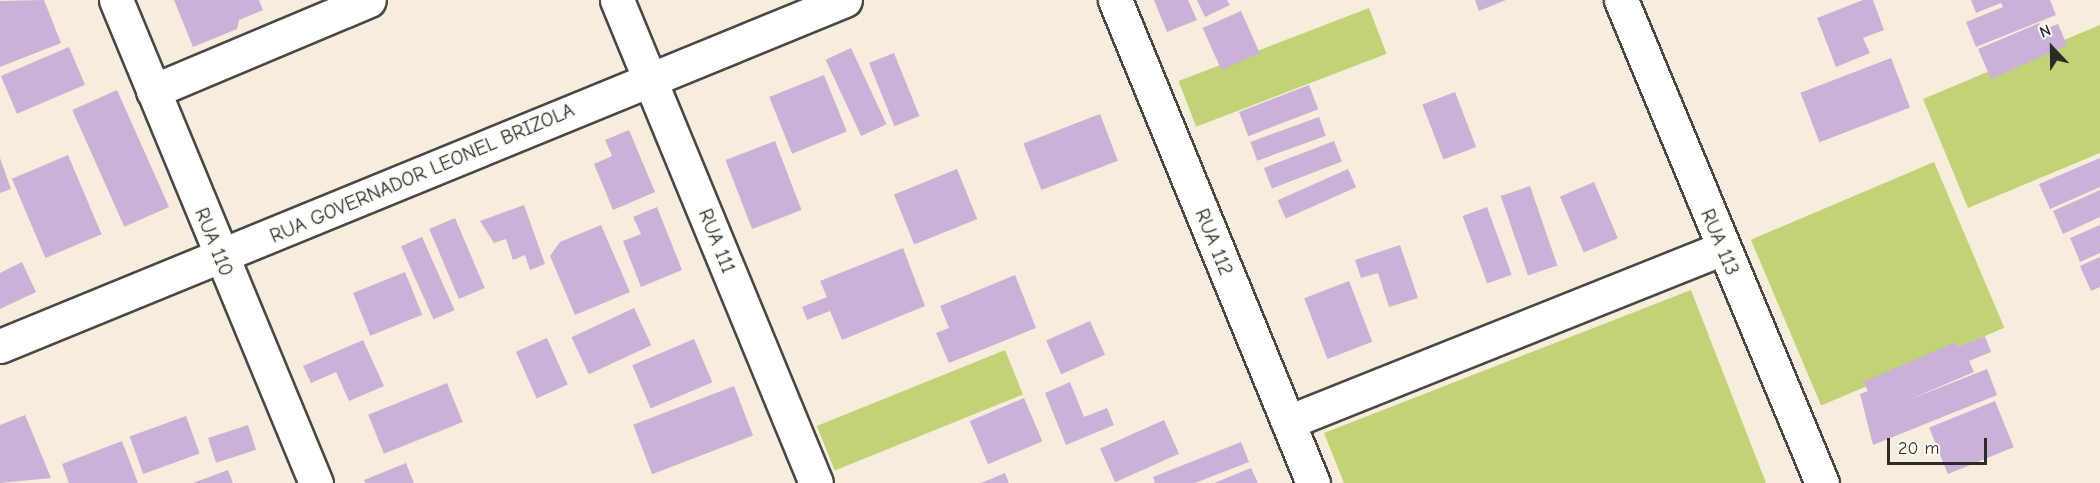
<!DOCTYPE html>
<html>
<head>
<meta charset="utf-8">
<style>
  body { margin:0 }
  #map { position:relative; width:2100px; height:483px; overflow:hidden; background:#f7eddc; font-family:"Comic Neue",sans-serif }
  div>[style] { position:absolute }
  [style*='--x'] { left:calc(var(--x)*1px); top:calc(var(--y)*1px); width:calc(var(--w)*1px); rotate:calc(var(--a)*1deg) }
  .green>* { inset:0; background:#c1d376; transform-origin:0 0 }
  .building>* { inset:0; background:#cbb1d8; transform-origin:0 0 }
  .roads { filter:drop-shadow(2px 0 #4a4846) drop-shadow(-2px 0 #4a4846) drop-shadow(0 2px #4a4846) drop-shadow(0 -2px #4a4846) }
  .street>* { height:33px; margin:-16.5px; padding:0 16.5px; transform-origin:16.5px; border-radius:16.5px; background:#fff }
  span { translate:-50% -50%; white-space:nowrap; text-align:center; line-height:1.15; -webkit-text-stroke:5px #fdfcf7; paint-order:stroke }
  .street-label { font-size:20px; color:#2b2b2b }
  .north { position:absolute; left:2022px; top:18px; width:60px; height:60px; -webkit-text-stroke:4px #fdfcf7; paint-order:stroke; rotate:338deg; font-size:16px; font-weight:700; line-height:24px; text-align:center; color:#2b2b2b }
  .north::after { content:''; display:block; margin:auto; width:21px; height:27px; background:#2b2b2b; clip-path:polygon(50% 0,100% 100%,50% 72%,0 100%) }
  .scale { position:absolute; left:1887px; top:438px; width:100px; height:27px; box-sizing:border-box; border:3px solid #2b2b2b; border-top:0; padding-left:8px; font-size:18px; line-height:21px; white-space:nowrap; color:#2b2b2b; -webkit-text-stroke:4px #fdfcf7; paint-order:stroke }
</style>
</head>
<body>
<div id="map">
  <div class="green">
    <i style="left:1369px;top:8px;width:49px;height:204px;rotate:69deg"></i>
    <i style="clip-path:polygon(2100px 25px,2100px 153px,1968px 208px,1923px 99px)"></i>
    <i style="left:1934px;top:162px;width:180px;height:199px;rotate:67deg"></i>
    <i style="clip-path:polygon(1691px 290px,1766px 483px,1344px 483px,1324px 433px)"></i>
    <i style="left:1005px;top:350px;width:48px;height:203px;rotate:68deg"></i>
  </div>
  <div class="building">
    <i style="clip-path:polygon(44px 0,61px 43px,0 67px,0 1px)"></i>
    <i style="clip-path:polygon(174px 0,259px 0,263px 10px,239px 20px,237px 29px,193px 47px)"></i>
    <i style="clip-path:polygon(1154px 0,1188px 0,1197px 20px,1167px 32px)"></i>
    <i style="clip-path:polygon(1197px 0,1227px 0,1230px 5px,1205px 17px)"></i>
    <i style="clip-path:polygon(1475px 0,1506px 0,1479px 11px)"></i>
    <i style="clip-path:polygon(1863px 0,1873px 0,1884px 30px,1863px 38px,1870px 53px,1836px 67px,1817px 18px)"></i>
    <i style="clip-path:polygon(1971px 0,2050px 0,2056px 15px,1976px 47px,1966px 22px,2003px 7px,2001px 3px,1976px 13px)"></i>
    <i style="left:1241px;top:11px;width:46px;height:42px;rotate:66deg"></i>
    <i style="clip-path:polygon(2039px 23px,2042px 30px,2058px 24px,2067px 45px,1991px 79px,1978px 49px)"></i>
    <i style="left:69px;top:47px;width:41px;height:74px;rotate:67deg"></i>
    <i style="left:851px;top:48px;width:84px;height:28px;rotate:65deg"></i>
    <i style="left:894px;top:53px;width:68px;height:27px;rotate:68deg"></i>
    <i style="left:1891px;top:58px;width:53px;height:97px;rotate:69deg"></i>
    <i style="left:824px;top:75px;width:61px;height:59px;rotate:68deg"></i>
    <i style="left:1309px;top:85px;width:26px;height:75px;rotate:69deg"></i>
    <i style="left:117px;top:90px;width:128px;height:49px;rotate:66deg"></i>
    <i style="left:1455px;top:92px;width:59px;height:35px;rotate:69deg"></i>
    <i style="left:1100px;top:114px;width:50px;height:82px;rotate:69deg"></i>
    <i style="left:1319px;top:117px;width:20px;height:73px;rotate:70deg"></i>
    <i style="clip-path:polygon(629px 130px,655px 192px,613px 210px,594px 164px,612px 156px,605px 140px)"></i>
    <i style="left:775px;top:141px;width:74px;height:53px;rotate:69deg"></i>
    <i style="left:1334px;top:141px;width:22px;height:75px;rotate:69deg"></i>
    <i style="left:68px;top:155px;width:86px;height:61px;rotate:67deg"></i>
    <i style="clip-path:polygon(0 158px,11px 189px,0 193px)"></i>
    <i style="clip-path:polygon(2100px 158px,2100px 187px,2050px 209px,2039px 184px)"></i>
    <i style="left:957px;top:169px;width:54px;height:68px;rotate:68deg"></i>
    <i style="left:1348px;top:169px;width:20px;height:77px;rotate:66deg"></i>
    <i style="left:1594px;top:182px;width:61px;height:37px;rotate:67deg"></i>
    <i style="left:1530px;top:186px;width:84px;height:31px;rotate:71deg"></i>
    <i style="clip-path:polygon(2100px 190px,2100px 217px,2063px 234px,2053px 211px)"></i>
    <i style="clip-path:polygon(524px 205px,545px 264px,530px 270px,525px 255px,513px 260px,506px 239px,494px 243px,480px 221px)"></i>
    <i style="clip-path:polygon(657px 207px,682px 270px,641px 287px,623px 241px,641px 234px,633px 217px)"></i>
    <i style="left:1487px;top:207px;width:72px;height:26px;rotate:70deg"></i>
    <i style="left:455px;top:218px;width:76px;height:28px;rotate:67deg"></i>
    <i style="clip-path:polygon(601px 225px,630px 292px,575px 315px,550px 256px,560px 242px)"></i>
    <i style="clip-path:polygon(2100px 225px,2100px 253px,2080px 262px,2070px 238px)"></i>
    <i style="left:422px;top:237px;width:80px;height:23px;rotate:66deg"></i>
    <i style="clip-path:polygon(1400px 245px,1418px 298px,1389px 307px,1378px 273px,1361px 278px,1355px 260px)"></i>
    <i style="clip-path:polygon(903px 248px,925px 306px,842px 340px,830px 311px,807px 320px,802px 307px,827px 297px,820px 281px)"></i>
    <i style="clip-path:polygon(2100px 257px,2100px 287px,2091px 291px,2080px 266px)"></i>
    <i style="clip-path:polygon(22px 262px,36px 292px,0 309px,0 273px)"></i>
    <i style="left:405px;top:272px;width:46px;height:56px;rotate:68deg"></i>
    <i style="clip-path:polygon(1015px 275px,1036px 328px,949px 363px,936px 333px,949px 328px,940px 306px)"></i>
    <i style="left:1349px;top:281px;width:65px;height:48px;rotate:69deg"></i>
    <i style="left:634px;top:308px;width:41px;height:69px;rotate:65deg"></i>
    <i style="left:1090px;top:321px;width:37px;height:48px;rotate:66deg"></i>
    <i style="clip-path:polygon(1985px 336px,1991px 352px,1969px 361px,1974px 372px,1906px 401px,1987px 369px,1997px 395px,1873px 445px,1860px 394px,1868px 391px,1863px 382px,1956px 342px,1958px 347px)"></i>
    <i style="left:547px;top:338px;width:51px;height:34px;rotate:66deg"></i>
    <i style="left:694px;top:339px;width:47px;height:67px;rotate:67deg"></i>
    <i style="clip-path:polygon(363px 340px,384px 386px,349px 401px,336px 372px,311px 383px,303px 366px)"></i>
    <i style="clip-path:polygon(1070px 382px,1084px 417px,1107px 408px,1114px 425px,1066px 445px,1045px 393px)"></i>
    <i style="left:447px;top:383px;width:42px;height:85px;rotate:68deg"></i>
    <i style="left:734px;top:386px;width:53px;height:108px;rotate:69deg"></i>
    <i style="left:1024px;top:398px;width:47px;height:59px;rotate:67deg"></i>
    <i style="left:1995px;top:401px;width:50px;height:71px;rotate:68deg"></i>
    <i style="clip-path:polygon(25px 415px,51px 478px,0 483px,0 425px)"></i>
    <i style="left:186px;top:416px;width:40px;height:60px;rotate:70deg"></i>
    <i style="left:1164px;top:420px;width:37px;height:70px;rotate:66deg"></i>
    <i style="left:248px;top:425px;width:26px;height:42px;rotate:72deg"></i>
    <i style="clip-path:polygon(122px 441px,138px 483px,69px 483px,62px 464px)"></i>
    <i style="clip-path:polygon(1241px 442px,1249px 462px,1195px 483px,1155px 483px,1153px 477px)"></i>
    <i style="clip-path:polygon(406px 463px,414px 483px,366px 483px,364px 480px)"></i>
    <i style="clip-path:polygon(1251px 468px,1258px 483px,1214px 483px)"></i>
    <i style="clip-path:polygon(228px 470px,233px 483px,193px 483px)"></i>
    <i style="clip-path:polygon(1005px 473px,1009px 483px,981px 483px)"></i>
  </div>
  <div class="roads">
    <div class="street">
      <i style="--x:116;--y:0;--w:523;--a:67.51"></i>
      <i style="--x:617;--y:0;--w:522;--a:67.61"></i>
      <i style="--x:1115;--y:0;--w:522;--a:67.71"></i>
      <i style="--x:1621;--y:0;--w:523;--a:67.41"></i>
      <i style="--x:153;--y:91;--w:234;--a:-22.8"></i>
      <i style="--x:0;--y:346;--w:913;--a:-22.27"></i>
      <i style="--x:1288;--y:422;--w:469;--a:-21.8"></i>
    </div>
  </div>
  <div class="street-label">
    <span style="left:422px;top:173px;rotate:-23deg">RUA GOVERNADOR LEONEL BRIZOLA</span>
    <span style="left:717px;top:241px;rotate:68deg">RUA 111</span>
    <span style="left:214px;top:242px;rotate:68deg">RUA 110</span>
    <span style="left:1214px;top:242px;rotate:68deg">RUA 112</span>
    <span style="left:1720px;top:242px;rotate:67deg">RUA 113</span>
  </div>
  <div class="north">N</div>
  <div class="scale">20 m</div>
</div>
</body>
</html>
